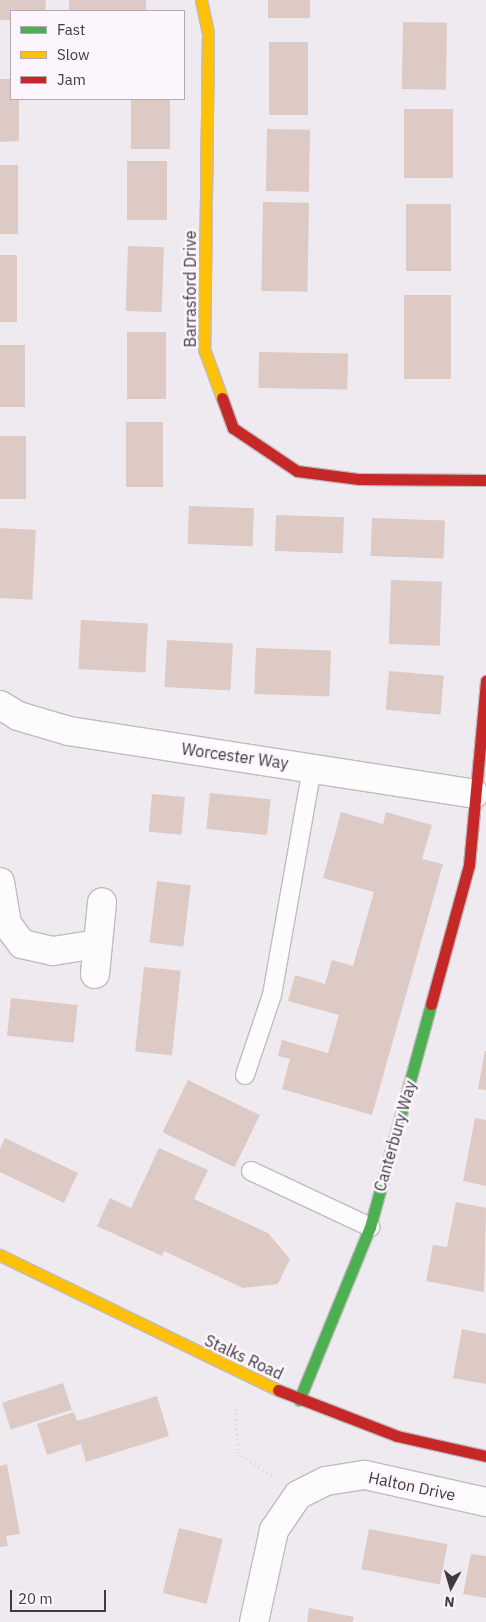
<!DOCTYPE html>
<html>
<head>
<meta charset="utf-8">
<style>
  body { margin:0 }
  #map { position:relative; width:486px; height:1622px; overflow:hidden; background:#efeaef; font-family:"IBM Plex Sans",sans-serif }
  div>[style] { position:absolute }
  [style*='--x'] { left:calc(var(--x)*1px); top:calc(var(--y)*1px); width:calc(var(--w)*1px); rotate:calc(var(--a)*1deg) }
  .building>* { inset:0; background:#decac4; transform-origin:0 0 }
  .path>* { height:3px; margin-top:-1.5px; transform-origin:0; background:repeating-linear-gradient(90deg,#d6d5d6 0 1px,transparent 0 5px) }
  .roads { filter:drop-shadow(1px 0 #bfbbbf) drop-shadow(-1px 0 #bfbbbf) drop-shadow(0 1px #bfbbbf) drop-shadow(0 -1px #bfbbbf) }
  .lane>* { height:18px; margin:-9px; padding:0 9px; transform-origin:9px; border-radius:9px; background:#fdfcfd }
  .street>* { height:28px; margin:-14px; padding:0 14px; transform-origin:14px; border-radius:14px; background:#fdfcfd }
  .fast>* { height:11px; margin:-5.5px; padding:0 5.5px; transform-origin:5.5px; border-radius:5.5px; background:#4caf50 }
  .slow>* { height:11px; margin:-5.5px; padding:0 5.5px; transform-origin:5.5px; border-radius:5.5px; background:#ffc107 }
  .jam>* { height:11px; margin:-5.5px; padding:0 5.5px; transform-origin:5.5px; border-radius:5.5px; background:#c62828 }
  span { translate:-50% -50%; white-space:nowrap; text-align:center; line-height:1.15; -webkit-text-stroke:5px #fdf5fe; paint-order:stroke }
  .street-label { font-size:16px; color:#3e3a3f }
  .legend { position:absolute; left:10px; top:10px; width:175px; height:90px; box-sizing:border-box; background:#fdf5fe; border:1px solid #b1aab2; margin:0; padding:6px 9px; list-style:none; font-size:15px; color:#3e3a3f }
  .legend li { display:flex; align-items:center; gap:10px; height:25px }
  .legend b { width:25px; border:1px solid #b1aab2 }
  .north { position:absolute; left:426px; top:1562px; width:50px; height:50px; -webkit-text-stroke:4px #fdf5fe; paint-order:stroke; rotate:186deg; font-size:14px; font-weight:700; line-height:20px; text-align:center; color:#3e3a3f }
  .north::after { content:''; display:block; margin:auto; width:18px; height:22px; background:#3e3a3f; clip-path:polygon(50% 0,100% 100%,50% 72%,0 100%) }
  .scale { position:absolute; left:10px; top:1590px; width:96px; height:22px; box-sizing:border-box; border:2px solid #3e3a3f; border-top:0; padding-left:6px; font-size:15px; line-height:18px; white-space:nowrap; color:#3e3a3f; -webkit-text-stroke:4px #fdf5fe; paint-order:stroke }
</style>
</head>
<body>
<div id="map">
  <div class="building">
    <i style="clip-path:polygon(0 0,46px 0,45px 11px,11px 11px,11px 20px,0 20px)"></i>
    <i style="left:69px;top:0;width:77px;height:11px"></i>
    <i style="left:268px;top:0;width:42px;height:18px"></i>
    <i style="left:403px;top:22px;width:44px;height:67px;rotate:1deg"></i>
    <i style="left:269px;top:42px;width:39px;height:73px"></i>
    <i style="clip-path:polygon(0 79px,11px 79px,11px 99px,19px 99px,19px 141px,0 142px)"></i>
    <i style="left:131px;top:99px;width:39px;height:50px"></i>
    <i style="left:404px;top:109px;width:49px;height:69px"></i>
    <i style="left:267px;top:129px;width:43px;height:62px;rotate:1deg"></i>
    <i style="left:127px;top:161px;width:40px;height:59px"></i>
    <i style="left:0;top:165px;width:18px;height:69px"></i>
    <i style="left:263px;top:202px;width:46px;height:89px;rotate:1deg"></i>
    <i style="left:406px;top:204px;width:45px;height:67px"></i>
    <i style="left:128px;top:246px;width:36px;height:65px;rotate:2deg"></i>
    <i style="left:0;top:255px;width:17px;height:67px"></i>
    <i style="left:404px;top:295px;width:47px;height:84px"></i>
    <i style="left:127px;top:332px;width:39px;height:67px"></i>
    <i style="left:0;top:345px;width:25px;height:62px"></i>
    <i style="left:259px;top:352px;width:89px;height:36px;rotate:1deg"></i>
    <i style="left:126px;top:422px;width:37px;height:65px"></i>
    <i style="left:26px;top:436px;width:63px;height:26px;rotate:90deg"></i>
    <i style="left:189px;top:506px;width:65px;height:38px;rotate:2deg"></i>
    <i style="left:276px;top:515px;width:68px;height:36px;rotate:2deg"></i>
    <i style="left:372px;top:518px;width:73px;height:38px;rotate:2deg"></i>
    <i style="left:0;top:528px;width:36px;height:70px;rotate:3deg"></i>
    <i style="left:391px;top:580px;width:51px;height:64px;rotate:2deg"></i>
    <i style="left:81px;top:620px;width:67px;height:49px;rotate:3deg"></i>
    <i style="left:167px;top:640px;width:66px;height:47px;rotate:3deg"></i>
    <i style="left:256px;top:648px;width:75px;height:46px;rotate:2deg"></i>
    <i style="left:389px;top:671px;width:55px;height:39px;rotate:5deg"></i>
    <i style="left:210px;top:793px;width:61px;height:36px;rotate:6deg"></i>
    <i style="left:152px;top:794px;width:33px;height:38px;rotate:5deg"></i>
    <i style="clip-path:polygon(341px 812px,383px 824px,386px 812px,432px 825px,422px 859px,443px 864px,372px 1115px,282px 1089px,290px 1059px,278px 1056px,282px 1040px,328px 1053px,339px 1015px,288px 1001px,295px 975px,325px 984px,332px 960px,353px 966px,374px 892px,323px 878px)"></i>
    <i style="left:157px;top:881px;width:34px;height:62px;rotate:7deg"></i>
    <i style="left:144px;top:967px;width:37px;height:85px;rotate:6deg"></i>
    <i style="left:11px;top:998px;width:67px;height:38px;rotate:6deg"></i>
    <i style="clip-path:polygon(485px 1051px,486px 1051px,486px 1090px,478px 1089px)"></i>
    <i style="left:188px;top:1080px;width:80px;height:58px;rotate:26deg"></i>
    <i style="clip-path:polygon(475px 1118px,486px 1120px,486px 1186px,463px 1181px)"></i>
    <i style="clip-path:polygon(5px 1138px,78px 1173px,64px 1203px,0 1172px,0 1149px)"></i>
    <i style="clip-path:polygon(159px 1148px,208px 1170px,194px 1199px,268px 1233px,290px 1259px,278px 1284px,243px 1288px,164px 1251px,162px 1256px,97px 1226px,110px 1198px,131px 1208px)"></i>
    <i style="clip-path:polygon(456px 1202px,486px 1208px,484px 1292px,426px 1281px,433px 1245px,447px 1247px)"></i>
    <i style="clip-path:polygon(462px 1329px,486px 1334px,486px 1384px,453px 1378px)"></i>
    <i style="left:63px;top:1383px;width:28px;height:64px;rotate:72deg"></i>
    <i style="clip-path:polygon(157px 1396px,169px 1436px,86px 1462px,81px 1444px,47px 1455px,37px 1424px,74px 1412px,77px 1421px)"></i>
    <i style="clip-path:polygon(7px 1464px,20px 1534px,6px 1536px,8px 1546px,0 1547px,0 1466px)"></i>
    <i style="left:179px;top:1528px;width:45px;height:67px;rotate:14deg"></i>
    <i style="left:369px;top:1529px;width:80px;height:41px;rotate:11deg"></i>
    <i style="clip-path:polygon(471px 1554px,486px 1556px,486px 1598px,463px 1594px)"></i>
    <i style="clip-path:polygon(309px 1608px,354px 1617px,353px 1622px,307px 1622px)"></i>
  </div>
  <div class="path">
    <i style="--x:235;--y:1404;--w:48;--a:86.4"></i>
    <i style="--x:238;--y:1452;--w:43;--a:35.5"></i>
  </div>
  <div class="roads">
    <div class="lane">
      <i style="--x:245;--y:1075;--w:84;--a:-71.4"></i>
      <i style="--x:272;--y:995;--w:231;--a:-80"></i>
      <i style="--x:251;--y:1171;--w:132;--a:25.2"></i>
    </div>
    <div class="street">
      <i style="--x:0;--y:705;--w:21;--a:31"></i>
      <i style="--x:18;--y:716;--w:53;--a:16.4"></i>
      <i style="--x:69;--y:731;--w:410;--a:8.8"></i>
      <i style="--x:0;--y:882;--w:43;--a:80.5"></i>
      <i style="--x:7;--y:924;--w:25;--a:53"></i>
      <i style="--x:22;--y:944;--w:32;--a:13"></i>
      <i style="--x:53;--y:951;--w:45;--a:-9"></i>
      <i style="--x:95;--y:974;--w:72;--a:-84.4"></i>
      <i style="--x:254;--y:1622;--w:94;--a:-77.7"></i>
      <i style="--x:274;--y:1530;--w:42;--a:-55.6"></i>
      <i style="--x:298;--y:1495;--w:31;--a:-27"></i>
      <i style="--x:326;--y:1481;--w:39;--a:-9"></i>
      <i style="--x:365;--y:1475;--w:124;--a:12.6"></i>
    </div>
    <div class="fast">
      <i style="--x:299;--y:1400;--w:187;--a:-67.7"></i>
      <i style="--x:370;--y:1227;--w:231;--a:-74.7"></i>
    </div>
    <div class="slow">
      <i style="--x:201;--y:0;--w:34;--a:78"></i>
      <i style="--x:208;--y:33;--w:316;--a:90.7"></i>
      <i style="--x:204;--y:349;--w:52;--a:69.8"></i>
      <i style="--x:0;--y:1255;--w:309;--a:25.9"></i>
    </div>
    <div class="jam">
      <i style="--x:222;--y:398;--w:32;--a:70"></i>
      <i style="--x:233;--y:428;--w:77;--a:33.9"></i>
      <i style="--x:297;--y:471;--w:63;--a:7.4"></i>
      <i style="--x:359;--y:479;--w:127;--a:0.5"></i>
      <i style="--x:431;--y:1004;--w:144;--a:-74.7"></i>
      <i style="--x:469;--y:865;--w:185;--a:-84.7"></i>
      <i style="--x:278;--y:1390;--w:128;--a:21.1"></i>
      <i style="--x:397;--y:1436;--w:91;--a:12.7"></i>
    </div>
  </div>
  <div class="street-label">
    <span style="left:190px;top:289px;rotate:-90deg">Barrasford Drive</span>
    <span style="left:235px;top:756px;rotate:8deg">Worcester Way</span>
    <span style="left:395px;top:1136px;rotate:-74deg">Canterbury Way</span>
    <span style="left:244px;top:1357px;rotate:25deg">Stalks Road</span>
    <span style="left:412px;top:1486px;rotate:12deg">Halton Drive</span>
  </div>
  <ul class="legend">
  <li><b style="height:6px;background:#4caf50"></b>Fast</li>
  <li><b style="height:6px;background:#ffc107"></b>Slow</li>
  <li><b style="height:6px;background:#c62828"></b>Jam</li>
  </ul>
  <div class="north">N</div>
  <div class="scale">20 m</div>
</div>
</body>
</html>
